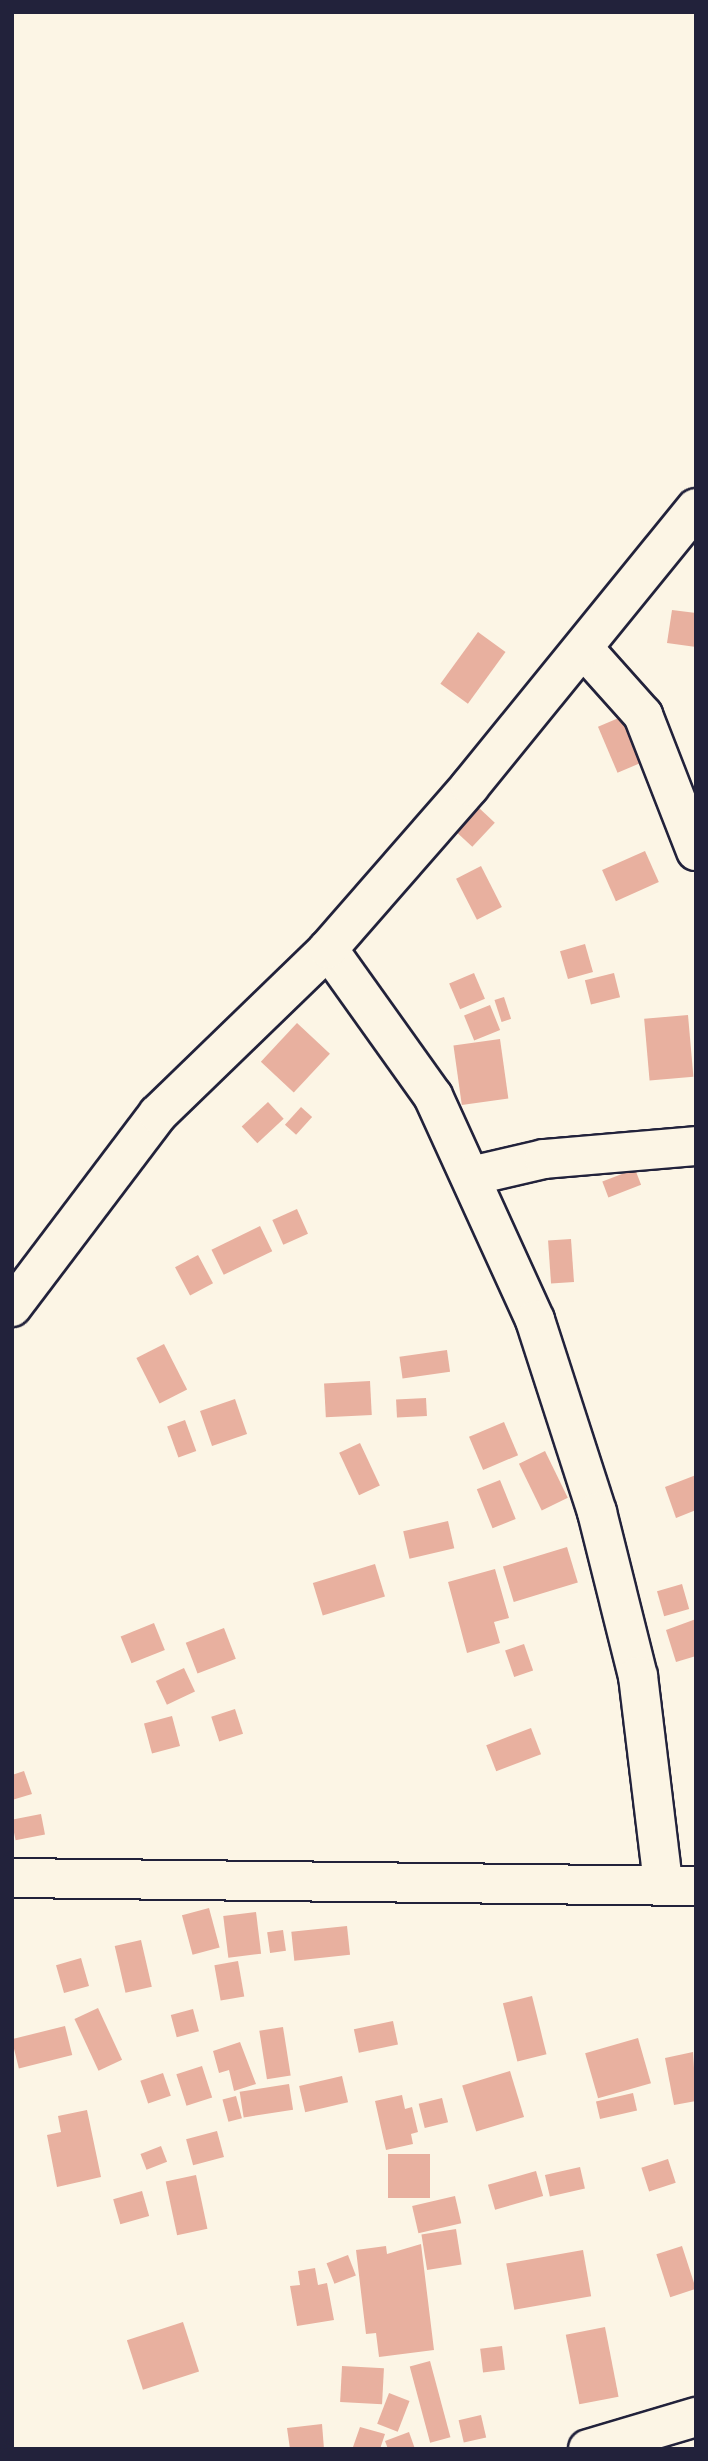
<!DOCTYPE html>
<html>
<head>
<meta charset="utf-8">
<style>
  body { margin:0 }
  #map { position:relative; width:708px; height:2461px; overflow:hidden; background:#fcf5e5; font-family:Dekko,sans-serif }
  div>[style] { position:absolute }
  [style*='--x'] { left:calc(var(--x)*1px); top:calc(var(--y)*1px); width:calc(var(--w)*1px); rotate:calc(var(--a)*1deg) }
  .building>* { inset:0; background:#e8b09f; transform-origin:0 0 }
  .roads { filter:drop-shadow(2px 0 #22223b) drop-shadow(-2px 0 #22223b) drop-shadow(0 2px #22223b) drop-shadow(0 -2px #22223b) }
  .minor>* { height:38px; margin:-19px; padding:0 19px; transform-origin:19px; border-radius:19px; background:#fcf5e5 }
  span { translate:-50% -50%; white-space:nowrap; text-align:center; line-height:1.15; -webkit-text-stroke:6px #fcf5e5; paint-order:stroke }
  .frame { position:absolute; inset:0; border:14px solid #22223b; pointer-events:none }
</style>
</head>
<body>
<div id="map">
  <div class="building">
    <i style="clip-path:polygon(672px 610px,696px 613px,696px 647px,667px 643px)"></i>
    <i style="left:478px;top:632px;width:34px;height:64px;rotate:36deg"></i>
    <i style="left:621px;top:717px;width:50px;height:25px;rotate:67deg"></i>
    <i style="left:478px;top:807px;width:23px;height:33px;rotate:43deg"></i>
    <i style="left:645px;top:851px;width:34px;height:47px;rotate:66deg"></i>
    <i style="left:481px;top:866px;width:46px;height:28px;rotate:63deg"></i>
    <i style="left:585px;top:944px;width:29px;height:26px;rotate:74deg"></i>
    <i style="left:474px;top:973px;width:28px;height:27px;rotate:67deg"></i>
    <i style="left:614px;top:973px;width:25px;height:30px;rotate:76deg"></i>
    <i style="left:504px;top:997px;width:23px;height:10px;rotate:72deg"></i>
    <i style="left:490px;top:1005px;width:27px;height:28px;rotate:68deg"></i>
    <i style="left:688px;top:1015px;width:62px;height:44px;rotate:85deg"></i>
    <i style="left:297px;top:1023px;width:45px;height:53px;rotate:43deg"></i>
    <i style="left:500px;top:1039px;width:60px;height:47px;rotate:82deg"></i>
    <i style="left:268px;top:1102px;width:23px;height:36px;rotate:47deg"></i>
    <i style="left:301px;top:1107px;width:15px;height:24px;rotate:42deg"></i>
    <i style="left:635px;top:1169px;width:17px;height:35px;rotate:69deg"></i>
    <i style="left:297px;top:1209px;width:27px;height:27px;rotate:66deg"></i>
    <i style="left:260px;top:1226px;width:28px;height:54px;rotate:64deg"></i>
    <i style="left:571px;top:1239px;width:43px;height:23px;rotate:86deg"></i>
    <i style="left:198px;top:1255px;width:32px;height:26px;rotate:62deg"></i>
    <i style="left:164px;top:1344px;width:51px;height:31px;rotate:63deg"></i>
    <i style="left:447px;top:1350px;width:22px;height:48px;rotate:82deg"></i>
    <i style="left:370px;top:1381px;width:34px;height:46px;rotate:87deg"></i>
    <i style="left:426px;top:1398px;width:18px;height:30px;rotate:87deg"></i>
    <i style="left:235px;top:1399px;width:37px;height:37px;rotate:71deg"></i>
    <i style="left:185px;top:1420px;width:33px;height:19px;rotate:70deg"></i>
    <i style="left:504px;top:1422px;width:36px;height:38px;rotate:67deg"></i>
    <i style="left:360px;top:1443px;width:47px;height:23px;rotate:65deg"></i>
    <i style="left:545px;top:1451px;width:52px;height:29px;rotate:64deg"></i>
    <i style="clip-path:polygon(696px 1475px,696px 1510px,676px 1518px,665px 1487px)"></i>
    <i style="left:500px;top:1480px;width:42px;height:25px;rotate:68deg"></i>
    <i style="left:448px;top:1521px;width:28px;height:46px;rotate:77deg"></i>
    <i style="left:567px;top:1547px;width:37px;height:67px;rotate:73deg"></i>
    <i style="left:375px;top:1564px;width:34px;height:65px;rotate:73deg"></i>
    <i style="clip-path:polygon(495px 1569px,509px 1618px,494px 1622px,500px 1643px,467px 1653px,448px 1582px)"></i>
    <i style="left:682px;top:1584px;width:26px;height:26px;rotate:74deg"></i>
    <i style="clip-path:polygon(696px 1619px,696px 1656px,676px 1662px,666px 1630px)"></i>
    <i style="left:154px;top:1623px;width:29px;height:36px;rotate:68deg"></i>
    <i style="left:224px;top:1628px;width:33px;height:41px;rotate:69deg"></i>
    <i style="left:524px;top:1644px;width:28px;height:20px;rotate:71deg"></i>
    <i style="left:184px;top:1668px;width:26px;height:31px;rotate:65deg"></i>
    <i style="left:235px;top:1709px;width:26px;height:25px;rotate:72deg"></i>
    <i style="left:172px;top:1716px;width:31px;height:29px;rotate:75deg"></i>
    <i style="left:531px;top:1728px;width:28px;height:48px;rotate:69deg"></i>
    <i style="clip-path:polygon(24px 1771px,32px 1794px,12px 1800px,12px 1775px)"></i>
    <i style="left:41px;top:1814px;width:21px;height:30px;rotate:79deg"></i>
    <i style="left:209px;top:1908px;width:41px;height:28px;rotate:75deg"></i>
    <i style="left:256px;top:1912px;width:42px;height:33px;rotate:83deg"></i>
    <i style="left:347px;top:1926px;width:29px;height:56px;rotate:84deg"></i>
    <i style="left:283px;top:1930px;width:21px;height:16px;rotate:82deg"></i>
    <i style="left:141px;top:1940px;width:48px;height:27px;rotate:77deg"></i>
    <i style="left:81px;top:1958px;width:29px;height:26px;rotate:74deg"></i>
    <i style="left:238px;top:1961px;width:36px;height:24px;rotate:80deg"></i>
    <i style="left:532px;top:1996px;width:60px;height:30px;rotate:76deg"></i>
    <i style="left:98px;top:2008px;width:57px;height:26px;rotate:65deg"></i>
    <i style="left:193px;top:2009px;width:23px;height:23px;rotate:75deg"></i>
    <i style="left:393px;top:2021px;width:24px;height:40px;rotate:78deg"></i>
    <i style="left:65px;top:2026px;width:30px;height:55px;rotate:76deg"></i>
    <i style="left:283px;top:2027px;width:49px;height:24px;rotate:81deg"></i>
    <i style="left:638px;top:2038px;width:47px;height:55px;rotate:74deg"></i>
    <i style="clip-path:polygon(240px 2042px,256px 2084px,234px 2091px,229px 2070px,219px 2073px,213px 2051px)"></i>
    <i style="clip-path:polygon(693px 2052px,696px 2101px,674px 2105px,665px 2058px)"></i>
    <i style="left:202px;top:2066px;width:33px;height:27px;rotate:72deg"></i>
    <i style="left:510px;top:2071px;width:48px;height:50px;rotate:73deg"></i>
    <i style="left:163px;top:2073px;width:24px;height:24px;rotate:71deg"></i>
    <i style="left:342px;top:2076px;width:27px;height:44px;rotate:77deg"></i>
    <i style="left:289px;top:2084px;width:26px;height:50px;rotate:81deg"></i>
    <i style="left:633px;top:2093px;width:18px;height:38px;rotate:77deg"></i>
    <i style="clip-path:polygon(402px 2095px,405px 2109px,412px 2107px,418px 2132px,411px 2134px,413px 2144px,386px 2150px,375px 2101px)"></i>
    <i style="left:236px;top:2096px;width:23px;height:14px;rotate:75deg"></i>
    <i style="left:442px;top:2098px;width:25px;height:24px;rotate:76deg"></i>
    <i style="clip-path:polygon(87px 2110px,101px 2177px,57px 2187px,47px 2135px,61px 2132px,58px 2116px)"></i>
    <i style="left:217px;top:2131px;width:27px;height:32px;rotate:75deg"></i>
    <i style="left:161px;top:2146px;width:17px;height:22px;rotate:69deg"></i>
    <i style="left:388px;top:2154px;width:42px;height:44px"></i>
    <i style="left:668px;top:2159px;width:25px;height:28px;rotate:72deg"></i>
    <i style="left:580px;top:2167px;width:22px;height:36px;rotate:77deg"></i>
    <i style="left:536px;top:2171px;width:26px;height:50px;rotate:74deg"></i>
    <i style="left:196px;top:2175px;width:55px;height:31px;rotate:78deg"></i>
    <i style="left:142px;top:2191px;width:26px;height:30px;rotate:74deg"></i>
    <i style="left:455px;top:2196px;width:28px;height:44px;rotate:77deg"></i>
    <i style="left:456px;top:2229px;width:36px;height:35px;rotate:81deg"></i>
    <i style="clip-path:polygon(421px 2244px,434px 2350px,379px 2357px,376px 2333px,366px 2334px,356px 2250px,386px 2246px,387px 2254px)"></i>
    <i style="left:682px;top:2246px;width:45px;height:27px;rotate:72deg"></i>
    <i style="left:583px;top:2250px;width:47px;height:78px;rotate:80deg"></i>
    <i style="left:348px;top:2255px;width:22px;height:23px;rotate:69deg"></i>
    <i style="clip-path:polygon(315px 2268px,318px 2285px,327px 2283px,334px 2320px,297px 2326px,290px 2286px,300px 2285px,298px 2271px)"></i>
    <i style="left:183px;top:2322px;width:52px;height:59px;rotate:72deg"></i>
    <i style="left:605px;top:2327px;width:71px;height:40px;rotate:79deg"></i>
    <i style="left:502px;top:2346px;width:24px;height:22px;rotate:83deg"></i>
    <i style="left:430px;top:2361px;width:79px;height:21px;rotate:75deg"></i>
    <i style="left:342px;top:2366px;width:42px;height:36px;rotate:3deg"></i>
    <i style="left:389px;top:2393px;width:22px;height:33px;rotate:21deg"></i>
    <i style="left:481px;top:2415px;width:23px;height:23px;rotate:77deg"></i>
    <i style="clip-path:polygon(322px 2424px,324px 2449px,290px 2449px,287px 2428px)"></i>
    <i style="clip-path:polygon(360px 2427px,385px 2434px,380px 2449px,353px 2447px)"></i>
    <i style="clip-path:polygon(409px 2432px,415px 2449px,388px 2449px,385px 2441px)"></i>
  </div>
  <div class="roads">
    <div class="minor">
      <i style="--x:584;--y:649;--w:89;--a:48.2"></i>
      <i style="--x:643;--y:715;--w:146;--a:68.7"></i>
      <i style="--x:328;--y:949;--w:181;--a:54.5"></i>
      <i style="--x:433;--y:1096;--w:246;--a:65.5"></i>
      <i style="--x:535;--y:1320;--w:202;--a:72.1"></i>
      <i style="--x:597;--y:1512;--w:169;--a:76"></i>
      <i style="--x:638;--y:1676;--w:209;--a:83.1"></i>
      <i style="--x:471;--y:1176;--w:75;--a:-13.1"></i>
      <i style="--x:544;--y:1159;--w:153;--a:-4.9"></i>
      <i style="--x:12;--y:1307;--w:242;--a:-52.9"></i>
      <i style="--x:158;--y:1114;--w:237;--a:-44.1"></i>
      <i style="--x:328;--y:949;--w:216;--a:-48.9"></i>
      <i style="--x:470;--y:786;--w:358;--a:-50.9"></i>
      <i style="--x:12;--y:1878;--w:684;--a:0.67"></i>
      <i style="--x:588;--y:2449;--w:113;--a:-16.5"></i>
    </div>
  </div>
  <div class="frame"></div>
</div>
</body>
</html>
